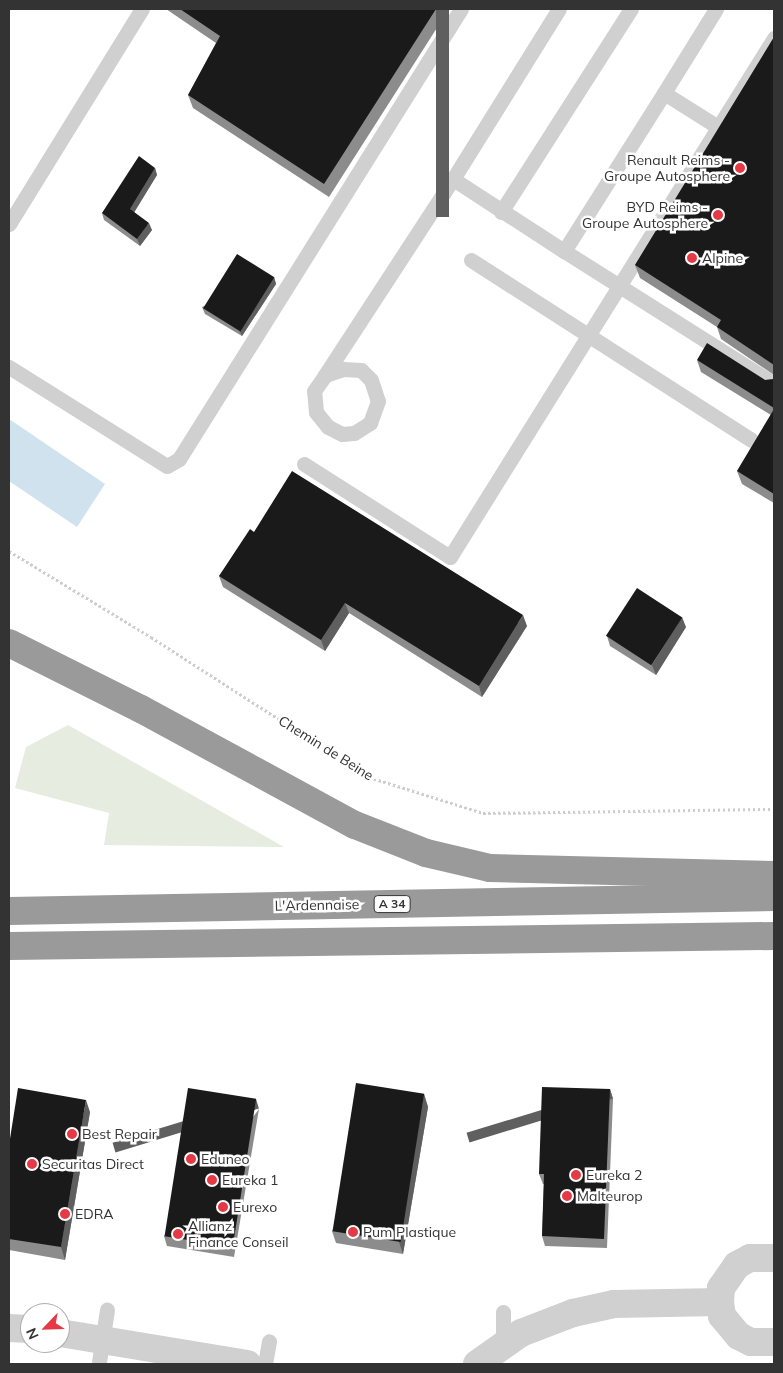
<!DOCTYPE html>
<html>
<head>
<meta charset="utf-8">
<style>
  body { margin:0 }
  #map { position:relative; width:783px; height:1373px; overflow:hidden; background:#fff; font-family:Mulish,sans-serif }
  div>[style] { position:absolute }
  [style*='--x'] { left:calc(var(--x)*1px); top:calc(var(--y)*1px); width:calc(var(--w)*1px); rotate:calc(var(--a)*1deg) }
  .green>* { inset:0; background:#e6ecdf }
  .water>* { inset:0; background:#cfe2ee }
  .path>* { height:3px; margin-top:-1.5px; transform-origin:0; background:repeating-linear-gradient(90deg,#cdcdcd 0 2.5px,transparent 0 5px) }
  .service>* { height:15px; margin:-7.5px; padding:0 7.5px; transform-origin:7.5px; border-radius:7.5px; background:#d0d0d0 }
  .minor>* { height:28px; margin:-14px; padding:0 14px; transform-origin:14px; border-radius:14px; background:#d0d0d0 }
  .motorway>* { height:28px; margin:-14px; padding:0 14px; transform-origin:14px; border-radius:14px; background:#9a9a9a }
  .wall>* { inset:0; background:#8c8c8c }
  .shaded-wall>* { inset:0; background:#5f5f5f; transform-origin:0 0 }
  .building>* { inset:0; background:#1a1a1a; transform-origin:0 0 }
  .dots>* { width:14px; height:14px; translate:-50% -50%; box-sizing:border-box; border:2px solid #fff; border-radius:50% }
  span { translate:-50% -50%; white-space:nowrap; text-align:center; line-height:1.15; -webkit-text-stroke:5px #fff; paint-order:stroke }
  .shield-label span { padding:1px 4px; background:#fff; border:1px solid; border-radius:4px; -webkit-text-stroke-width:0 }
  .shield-label { font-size:12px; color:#333; font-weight:700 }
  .poi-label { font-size:14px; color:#333 }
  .right { translate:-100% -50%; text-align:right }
  .left { translate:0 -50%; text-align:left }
  .street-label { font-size:14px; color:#333 }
  .frame { position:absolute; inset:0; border:10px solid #333; pointer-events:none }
  .north { position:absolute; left:20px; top:1303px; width:50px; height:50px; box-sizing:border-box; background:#fff; border:1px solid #adadad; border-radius:50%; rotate:246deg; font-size:14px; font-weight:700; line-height:20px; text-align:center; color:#333 }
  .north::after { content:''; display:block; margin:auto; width:18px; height:22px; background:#e63946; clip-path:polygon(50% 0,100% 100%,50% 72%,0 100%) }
</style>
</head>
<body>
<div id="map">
  <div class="green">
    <i style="clip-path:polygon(68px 725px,284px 847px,104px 845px,109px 813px,15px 788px,26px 747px)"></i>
  </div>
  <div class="water">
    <i style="clip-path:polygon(9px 419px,105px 484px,77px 527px,9px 481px)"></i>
  </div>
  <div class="path">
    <i style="--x:9;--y:551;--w:166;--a:31.2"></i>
    <i style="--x:151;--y:637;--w:259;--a:32.7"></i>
    <i style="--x:369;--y:777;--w:120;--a:17.5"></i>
    <i style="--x:483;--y:813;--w:291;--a:-0.8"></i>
  </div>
  <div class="service">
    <i style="--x:716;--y:9;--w:99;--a:121.8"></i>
    <i style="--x:664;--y:93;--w:64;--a:32.2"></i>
    <i style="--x:664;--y:93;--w:187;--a:122.3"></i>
    <i style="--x:564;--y:251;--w:249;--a:32.3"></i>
    <i style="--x:453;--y:179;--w:132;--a:33"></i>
    <i style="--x:501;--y:212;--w:241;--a:-57.4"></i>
    <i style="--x:9;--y:224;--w:253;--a:-58.3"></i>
    <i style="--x:471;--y:260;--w:333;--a:32.7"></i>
    <i style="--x:9;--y:367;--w:186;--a:32.1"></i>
    <i style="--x:167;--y:466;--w:14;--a:-30"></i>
    <i style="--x:179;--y:459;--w:531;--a:-57.93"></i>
    <i style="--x:325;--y:375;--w:19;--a:-18"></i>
    <i style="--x:343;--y:369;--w:18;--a:3"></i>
    <i style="--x:361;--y:370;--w:14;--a:45"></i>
    <i style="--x:371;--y:380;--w:22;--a:72"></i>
    <i style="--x:378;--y:401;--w:23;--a:110"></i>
    <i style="--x:370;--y:423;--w:19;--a:148"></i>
    <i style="--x:354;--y:433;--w:12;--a:175"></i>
    <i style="--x:342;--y:434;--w:16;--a:-153"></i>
    <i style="--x:328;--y:427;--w:19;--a:-129"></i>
    <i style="--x:316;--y:412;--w:21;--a:-95"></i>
    <i style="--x:314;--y:391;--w:19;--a:-55"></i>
    <i style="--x:325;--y:375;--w:234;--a:-56.9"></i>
    <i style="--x:453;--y:179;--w:200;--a:-58.1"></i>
    <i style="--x:304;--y:464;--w:173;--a:32.5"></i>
    <i style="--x:450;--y:557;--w:612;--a:-58.02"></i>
    <i style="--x:503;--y:1312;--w:34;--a:90"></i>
    <i style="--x:99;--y:1362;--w:53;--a:-81.3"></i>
    <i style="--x:265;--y:1364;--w:23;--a:-80"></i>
  </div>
  <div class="minor">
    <i style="--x:774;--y:1258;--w:24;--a:180"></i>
    <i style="--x:750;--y:1258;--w:15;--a:152"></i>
    <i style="--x:737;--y:1265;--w:28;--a:125"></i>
    <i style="--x:721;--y:1288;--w:14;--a:94"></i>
    <i style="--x:720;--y:1302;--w:14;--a:82"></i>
    <i style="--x:722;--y:1316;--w:26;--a:50"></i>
    <i style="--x:739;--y:1336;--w:13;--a:27"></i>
    <i style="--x:751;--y:1342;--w:23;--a:0"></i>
    <i style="--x:9;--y:1328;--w:21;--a:3"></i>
    <i style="--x:60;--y:1333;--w:190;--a:9.4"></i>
    <i style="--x:477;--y:1364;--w:54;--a:-35.2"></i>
    <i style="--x:521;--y:1333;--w:56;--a:-21"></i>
    <i style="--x:573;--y:1313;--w:42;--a:-12.4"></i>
    <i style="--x:614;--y:1304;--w:106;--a:-1.1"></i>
  </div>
  <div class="motorway">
    <i style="--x:9;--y:643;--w:148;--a:26.6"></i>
    <i style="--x:141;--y:709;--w:243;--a:28.5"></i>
    <i style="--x:355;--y:825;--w:76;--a:21.5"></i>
    <i style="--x:426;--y:853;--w:66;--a:13.2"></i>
    <i style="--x:490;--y:868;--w:284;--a:1.4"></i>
    <i style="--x:9;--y:911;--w:765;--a:-1.05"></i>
    <i style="--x:9;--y:946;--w:765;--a:-0.75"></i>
  </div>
  <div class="wall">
    <i style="clip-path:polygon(166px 9px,449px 9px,329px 197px,193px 108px,188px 95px,216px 43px)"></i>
    <i style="clip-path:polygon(774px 37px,774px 375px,721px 339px,717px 327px,640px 278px,635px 265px)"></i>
    <i style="clip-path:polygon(155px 168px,157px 175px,134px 212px,152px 230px,140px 246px,104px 220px,102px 213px)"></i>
    <i style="clip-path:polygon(274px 277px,276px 284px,242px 336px,205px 314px,202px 307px)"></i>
    <i style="clip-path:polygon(697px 360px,765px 380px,774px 379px,774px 503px,742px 484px,737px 471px,771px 415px,701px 372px)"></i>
    <i style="clip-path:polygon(254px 532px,527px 626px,482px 697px,349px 613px,325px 651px,223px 587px,219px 576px)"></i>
    <i style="clip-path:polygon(686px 627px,656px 675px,610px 646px,607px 636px)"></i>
    <i style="clip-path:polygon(610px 1089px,613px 1099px,607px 1248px,545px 1246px,542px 1236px,544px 1184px,543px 1184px,539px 1174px)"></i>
    <i style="clip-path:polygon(424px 1094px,428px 1107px,403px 1254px,336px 1243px,332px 1231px)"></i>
    <i style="clip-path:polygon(259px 1109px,234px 1257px,167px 1246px,164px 1236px)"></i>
    <i style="clip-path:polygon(90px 1112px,65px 1260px,9px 1250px,9px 1145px)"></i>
  </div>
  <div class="shaded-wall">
    <i style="left:436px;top:9px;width:13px;height:208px"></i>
    <i style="clip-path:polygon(155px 168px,157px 175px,132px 216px,130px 209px)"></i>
    <i style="clip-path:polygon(149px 223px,152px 230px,140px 246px,137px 239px)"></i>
    <i style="clip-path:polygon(274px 277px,276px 284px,242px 336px,239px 330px)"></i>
    <i style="clip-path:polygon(345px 603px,349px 613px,325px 651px,321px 640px)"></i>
    <i style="clip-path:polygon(523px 615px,527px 626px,482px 697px,479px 686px)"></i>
    <i style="clip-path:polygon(682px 617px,686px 627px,656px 675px,652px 665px)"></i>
    <i style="left:610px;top:1089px;width:10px;height:150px;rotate:73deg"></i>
    <i style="clip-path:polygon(424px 1094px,428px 1107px,403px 1254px,399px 1242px)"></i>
    <i style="left:256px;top:1099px;width:10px;height:150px;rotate:73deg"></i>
    <i style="clip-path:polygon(86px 1100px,90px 1112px,65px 1260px,61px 1247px)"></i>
  </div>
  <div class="building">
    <i style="clip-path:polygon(180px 9px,436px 9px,324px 184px,188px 95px,220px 36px)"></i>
    <i style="clip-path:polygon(774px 37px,774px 365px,717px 327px,721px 320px,635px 265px)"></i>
    <i style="clip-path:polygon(139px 156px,155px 168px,130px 209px,149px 223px,137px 239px,102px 213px)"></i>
    <i style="left:237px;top:254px;width:44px;height:64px;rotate:32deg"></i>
    <i style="clip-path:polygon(707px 343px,765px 380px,774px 379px,774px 408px,697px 360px)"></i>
    <i style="clip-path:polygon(774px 409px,774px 494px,737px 471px)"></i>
    <i style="clip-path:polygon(292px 471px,523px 615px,479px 686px,345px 603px,321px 640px,219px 576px,250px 529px,254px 532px)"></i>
    <i style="left:637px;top:588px;width:54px;height:57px;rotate:33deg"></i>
    <i style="left:356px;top:1083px;width:69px;height:150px;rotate:9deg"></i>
    <i style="clip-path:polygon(542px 1087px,610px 1089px,604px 1239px,542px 1236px,544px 1174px,539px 1174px)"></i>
    <i style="clip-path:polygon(18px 1088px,86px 1100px,61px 1247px,9px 1239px,9px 1145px)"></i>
    <i style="left:188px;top:1088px;width:69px;height:150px;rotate:9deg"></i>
  </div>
  <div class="dots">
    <i style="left:740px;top:168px;background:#e63946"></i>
    <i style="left:718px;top:215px;background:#e63946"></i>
    <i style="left:692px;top:258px;background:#e63946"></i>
    <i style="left:72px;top:1134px;background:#e63946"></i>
    <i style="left:191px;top:1159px;background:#e63946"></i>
    <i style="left:32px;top:1164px;background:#e63946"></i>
    <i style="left:576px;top:1175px;background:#e63946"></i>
    <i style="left:212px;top:1180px;background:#e63946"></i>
    <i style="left:567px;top:1196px;background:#e63946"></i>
    <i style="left:223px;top:1207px;background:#e63946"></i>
    <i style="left:65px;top:1214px;background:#e63946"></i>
    <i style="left:353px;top:1232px;background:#e63946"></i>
    <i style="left:178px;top:1234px;background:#e63946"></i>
  </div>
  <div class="shield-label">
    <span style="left:392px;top:904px">A 34</span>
  </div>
  <div class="poi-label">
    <span class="right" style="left:730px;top:168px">Renault Reims -<br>Groupe Autosphere</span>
    <span class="right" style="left:708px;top:215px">BYD Reims -<br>Groupe Autosphere</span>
    <span class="left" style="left:702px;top:258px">Alpine</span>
    <span class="left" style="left:82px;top:1134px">Best Repair</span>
    <span class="left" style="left:201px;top:1159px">Eduneo</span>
    <span class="left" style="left:42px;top:1164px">Securitas Direct</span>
    <span class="left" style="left:586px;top:1175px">Eureka 2</span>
    <span class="left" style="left:222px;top:1180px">Eureka 1</span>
    <span class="left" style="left:577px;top:1196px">Malteurop</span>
    <span class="left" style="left:233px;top:1207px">Eurexo</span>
    <span class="left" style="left:75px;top:1214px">EDRA</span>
    <span class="left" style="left:188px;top:1234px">Allianz<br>Finance Conseil</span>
    <span class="left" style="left:363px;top:1232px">Pum Plastique</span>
  </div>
  <div class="street-label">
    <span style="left:326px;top:748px;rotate:32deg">Chemin de Beine</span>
    <span style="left:317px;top:905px;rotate:-1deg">L'Ardennaise</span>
  </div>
  <div class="frame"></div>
  <div class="north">N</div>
</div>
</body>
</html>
